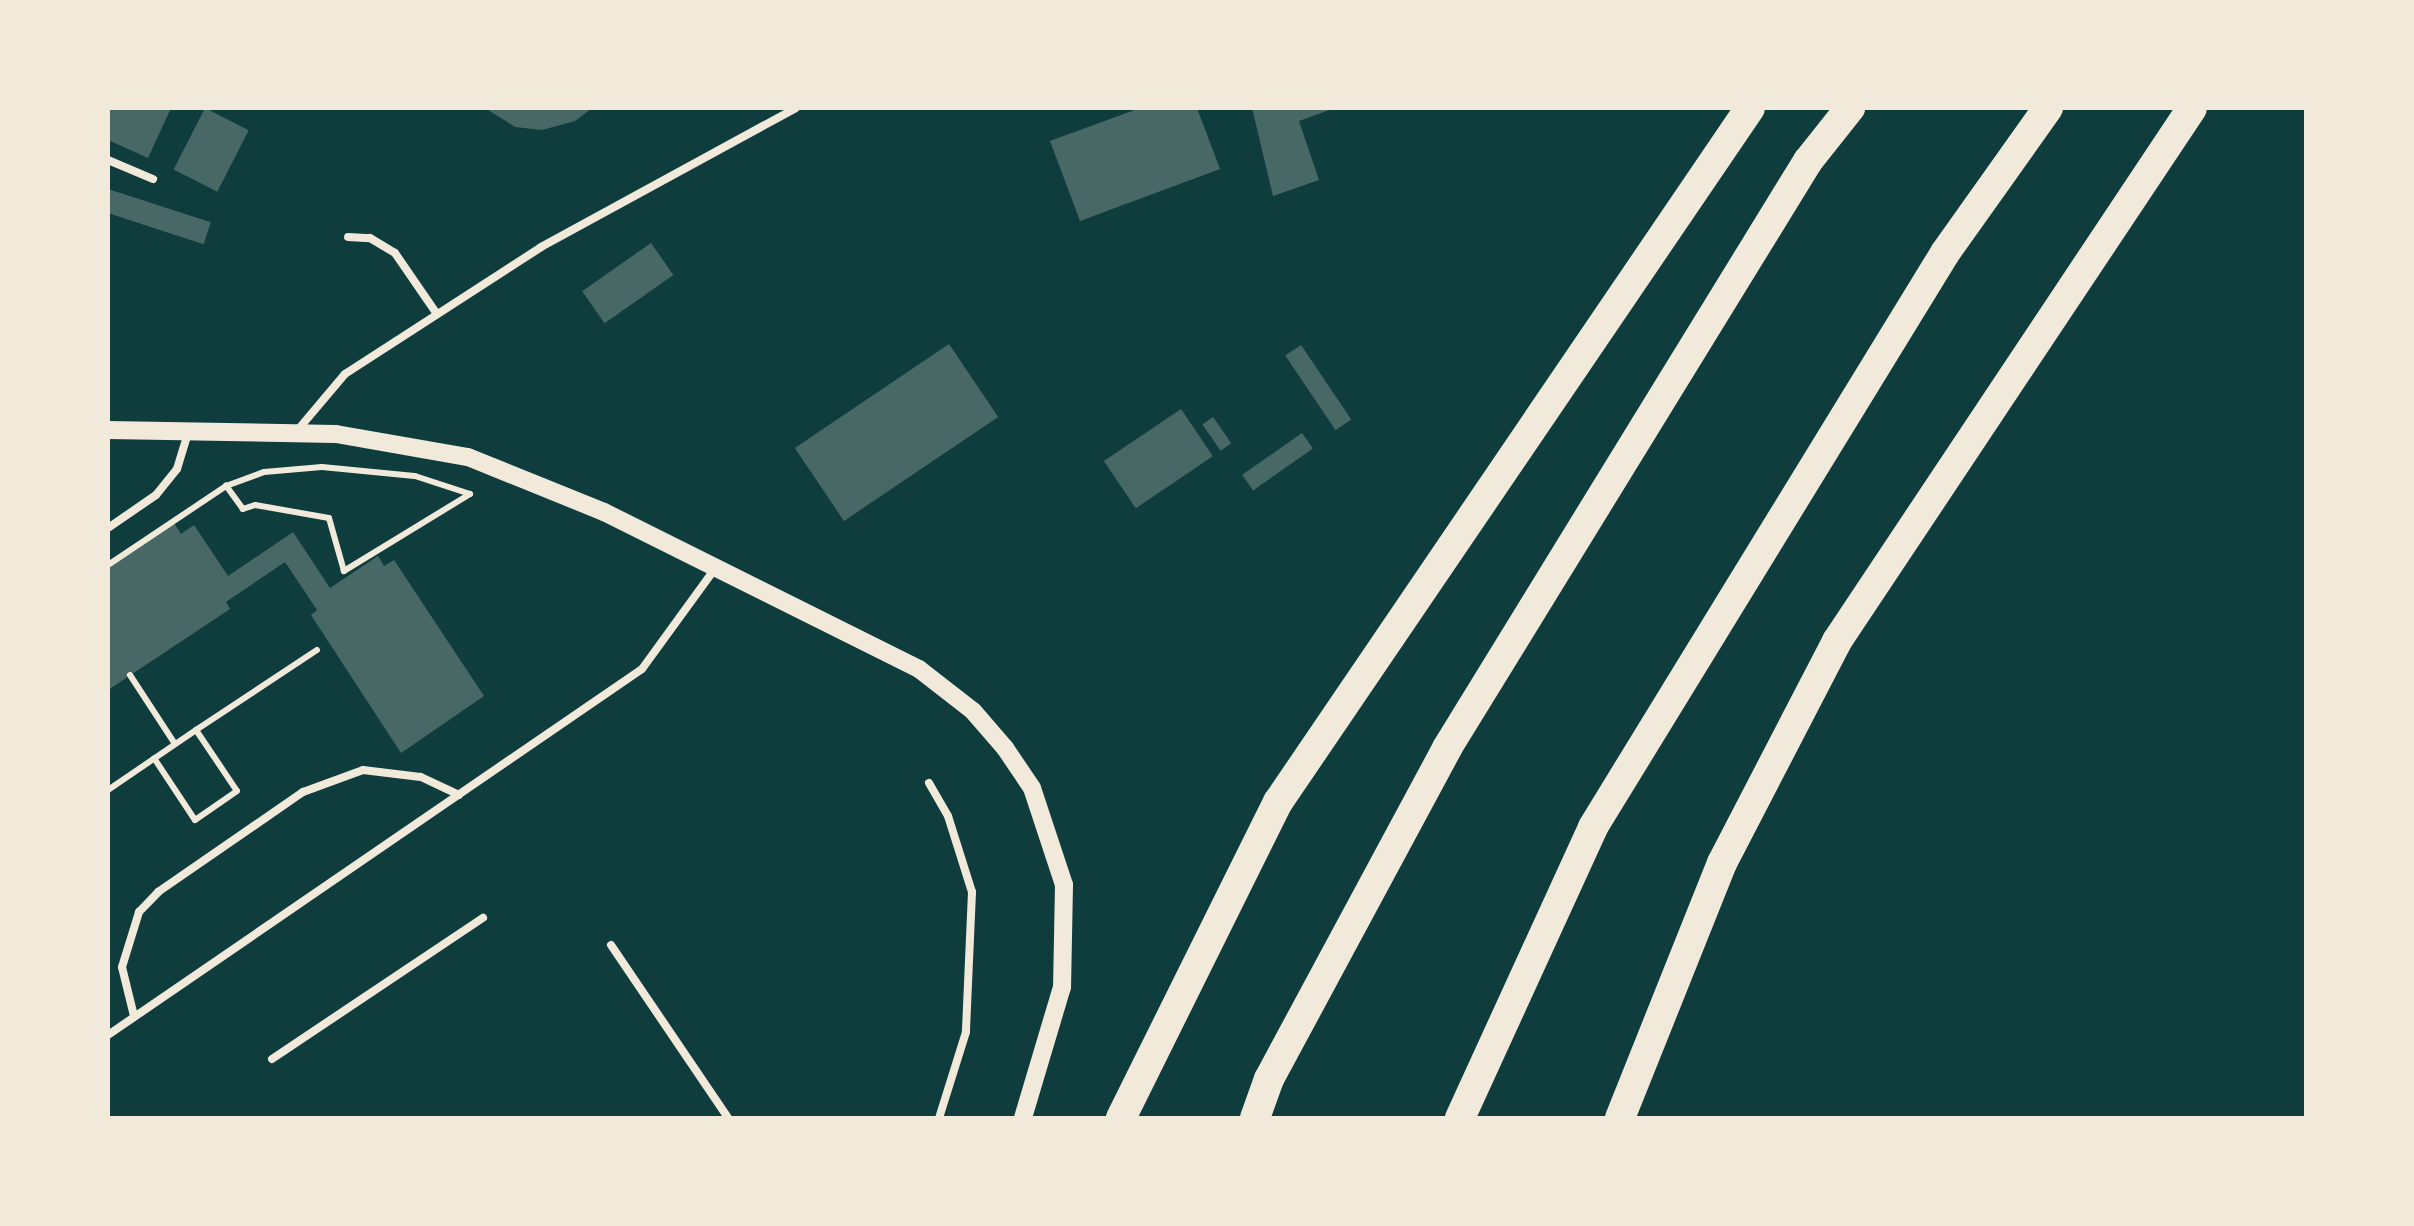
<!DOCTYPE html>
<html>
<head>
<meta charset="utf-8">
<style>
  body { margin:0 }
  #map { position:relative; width:2414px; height:1226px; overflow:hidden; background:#0f3d3e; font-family:Raleway,sans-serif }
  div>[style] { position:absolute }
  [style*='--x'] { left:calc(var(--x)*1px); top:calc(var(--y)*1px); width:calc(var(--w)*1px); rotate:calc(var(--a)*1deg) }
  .building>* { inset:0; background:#486865; transform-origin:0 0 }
  .path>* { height:6px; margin:-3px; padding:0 3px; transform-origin:3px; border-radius:3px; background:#f1e9da }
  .service>* { height:8px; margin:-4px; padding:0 4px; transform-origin:4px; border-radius:4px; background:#f1e9da }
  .tertiary>* { height:18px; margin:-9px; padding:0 9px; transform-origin:9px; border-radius:9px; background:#f1e9da }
  .motorway>* { height:30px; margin:-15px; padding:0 15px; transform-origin:15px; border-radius:15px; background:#f1e9da }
  span { translate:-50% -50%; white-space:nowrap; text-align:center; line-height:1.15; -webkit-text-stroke:10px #f1e9da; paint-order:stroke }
  .frame { position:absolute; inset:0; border:110px solid #f1e9da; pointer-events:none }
</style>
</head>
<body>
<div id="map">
  <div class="building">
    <i style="clip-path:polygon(108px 108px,171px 108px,148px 158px,108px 140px)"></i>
    <i style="left:205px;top:108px;width:49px;height:69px;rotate:27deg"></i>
    <i style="clip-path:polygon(485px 108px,592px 108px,575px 121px,542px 130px,515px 127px)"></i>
    <i style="clip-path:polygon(1140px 108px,1197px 108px,1220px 169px,1080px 221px,1050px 141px)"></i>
    <i style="clip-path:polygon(1252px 108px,1335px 108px,1299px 121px,1319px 180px,1273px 196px)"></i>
    <i style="left:108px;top:189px;width:108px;height:23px;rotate:18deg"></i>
    <i style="left:651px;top:243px;width:39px;height:84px;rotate:55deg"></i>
    <i style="left:949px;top:344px;width:88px;height:186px;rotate:56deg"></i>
    <i style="left:1301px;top:345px;width:90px;height:19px;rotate:56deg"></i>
    <i style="left:1181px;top:409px;width:57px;height:93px;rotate:56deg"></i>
    <i style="left:1213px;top:417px;width:32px;height:13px;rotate:55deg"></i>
    <i style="left:1302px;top:433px;width:19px;height:73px;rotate:55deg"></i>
    <i style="clip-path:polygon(174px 523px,181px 534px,194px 525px,228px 576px,293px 532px,330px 588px,378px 556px,384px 566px,394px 560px,484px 696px,401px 753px,311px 615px,317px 610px,285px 562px,226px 602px,230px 609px,108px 690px,108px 568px)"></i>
  </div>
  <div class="path">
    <i style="--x:108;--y:565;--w:142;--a:-33.8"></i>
    <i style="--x:226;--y:486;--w:40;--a:-20.2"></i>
    <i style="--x:264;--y:472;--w:58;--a:-4.9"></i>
    <i style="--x:322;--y:467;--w:93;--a:5.5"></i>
    <i style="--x:415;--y:476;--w:58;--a:18.1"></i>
    <i style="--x:470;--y:494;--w:148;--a:148.6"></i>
    <i style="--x:344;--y:571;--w:55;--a:-105.8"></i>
    <i style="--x:329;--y:518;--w:75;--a:-170"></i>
    <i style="--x:255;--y:505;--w:13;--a:162"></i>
    <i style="--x:243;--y:509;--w:29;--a:-126"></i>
    <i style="--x:130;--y:675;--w:82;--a:56.9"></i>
    <i style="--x:196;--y:730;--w:145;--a:-33.5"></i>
    <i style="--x:108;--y:790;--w:107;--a:-34.3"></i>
    <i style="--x:196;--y:730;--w:73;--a:56.1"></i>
    <i style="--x:237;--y:791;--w:51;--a:145.4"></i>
    <i style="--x:195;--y:820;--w:74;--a:-123.5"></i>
  </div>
  <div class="service">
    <i style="--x:108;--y:160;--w:49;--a:22.9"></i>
    <i style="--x:348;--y:237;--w:22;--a:3"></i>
    <i style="--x:370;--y:238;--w:29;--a:31"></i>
    <i style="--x:395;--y:253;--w:74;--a:55.5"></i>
    <i style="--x:296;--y:432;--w:76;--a:-49.8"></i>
    <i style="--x:345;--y:374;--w:234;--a:-32.9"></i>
    <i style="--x:541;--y:247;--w:290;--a:-28.6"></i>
    <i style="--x:108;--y:528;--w:58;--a:-34.5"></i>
    <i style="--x:156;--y:495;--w:33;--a:-51"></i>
    <i style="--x:177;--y:469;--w:38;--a:-73"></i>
    <i style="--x:929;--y:783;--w:38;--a:60"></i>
    <i style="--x:948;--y:816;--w:80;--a:72.5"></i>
    <i style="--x:972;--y:892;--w:140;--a:92.5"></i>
    <i style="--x:966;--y:1032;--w:90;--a:107.4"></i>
    <i style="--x:611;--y:945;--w:209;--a:55.9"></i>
    <i style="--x:134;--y:1016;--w:50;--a:-103.8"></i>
    <i style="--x:122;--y:967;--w:58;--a:-72.8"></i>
    <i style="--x:139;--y:912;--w:28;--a:-46"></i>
    <i style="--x:158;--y:892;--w:176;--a:-34.6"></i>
    <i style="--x:303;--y:792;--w:64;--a:-20.1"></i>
    <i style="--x:363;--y:770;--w:58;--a:6.9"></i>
    <i style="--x:421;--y:777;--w:42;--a:25.3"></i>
    <i style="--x:108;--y:1035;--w:647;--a:-34.43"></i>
    <i style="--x:642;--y:669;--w:126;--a:-54"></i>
    <i style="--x:272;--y:1059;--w:254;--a:-33.8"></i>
  </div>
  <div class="tertiary">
    <i style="--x:108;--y:430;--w:228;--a:1"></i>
    <i style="--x:336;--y:434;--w:134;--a:9.9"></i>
    <i style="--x:468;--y:457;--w:147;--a:22"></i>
    <i style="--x:604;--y:512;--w:352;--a:26.5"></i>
    <i style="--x:919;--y:669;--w:68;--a:37.9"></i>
    <i style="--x:973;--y:711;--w:49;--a:49.1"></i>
    <i style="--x:1005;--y:748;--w:48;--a:56"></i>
    <i style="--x:1032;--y:788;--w:102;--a:71.7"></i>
    <i style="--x:1064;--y:885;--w:102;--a:91.1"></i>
    <i style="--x:1062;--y:987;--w:137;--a:106.6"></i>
  </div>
  <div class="motorway">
    <i style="--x:1121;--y:1118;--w:353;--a:-63.6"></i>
    <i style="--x:1278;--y:802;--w:839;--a:-55.78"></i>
    <i style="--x:1255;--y:1118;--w:41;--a:-70.3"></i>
    <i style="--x:1269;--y:1079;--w:376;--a:-61.7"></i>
    <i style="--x:1447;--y:748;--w:689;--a:-58.41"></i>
    <i style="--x:1808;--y:161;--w:68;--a:-51.6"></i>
    <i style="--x:1460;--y:1118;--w:320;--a:-65.4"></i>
    <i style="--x:1593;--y:827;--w:673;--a:-58.48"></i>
    <i style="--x:1945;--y:253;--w:178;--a:-54.6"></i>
    <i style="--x:1620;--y:1118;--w:275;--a:-68.2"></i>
    <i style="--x:1722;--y:863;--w:250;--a:-62.6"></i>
    <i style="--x:1837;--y:641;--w:640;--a:-56.33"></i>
  </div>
  <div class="frame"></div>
</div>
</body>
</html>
